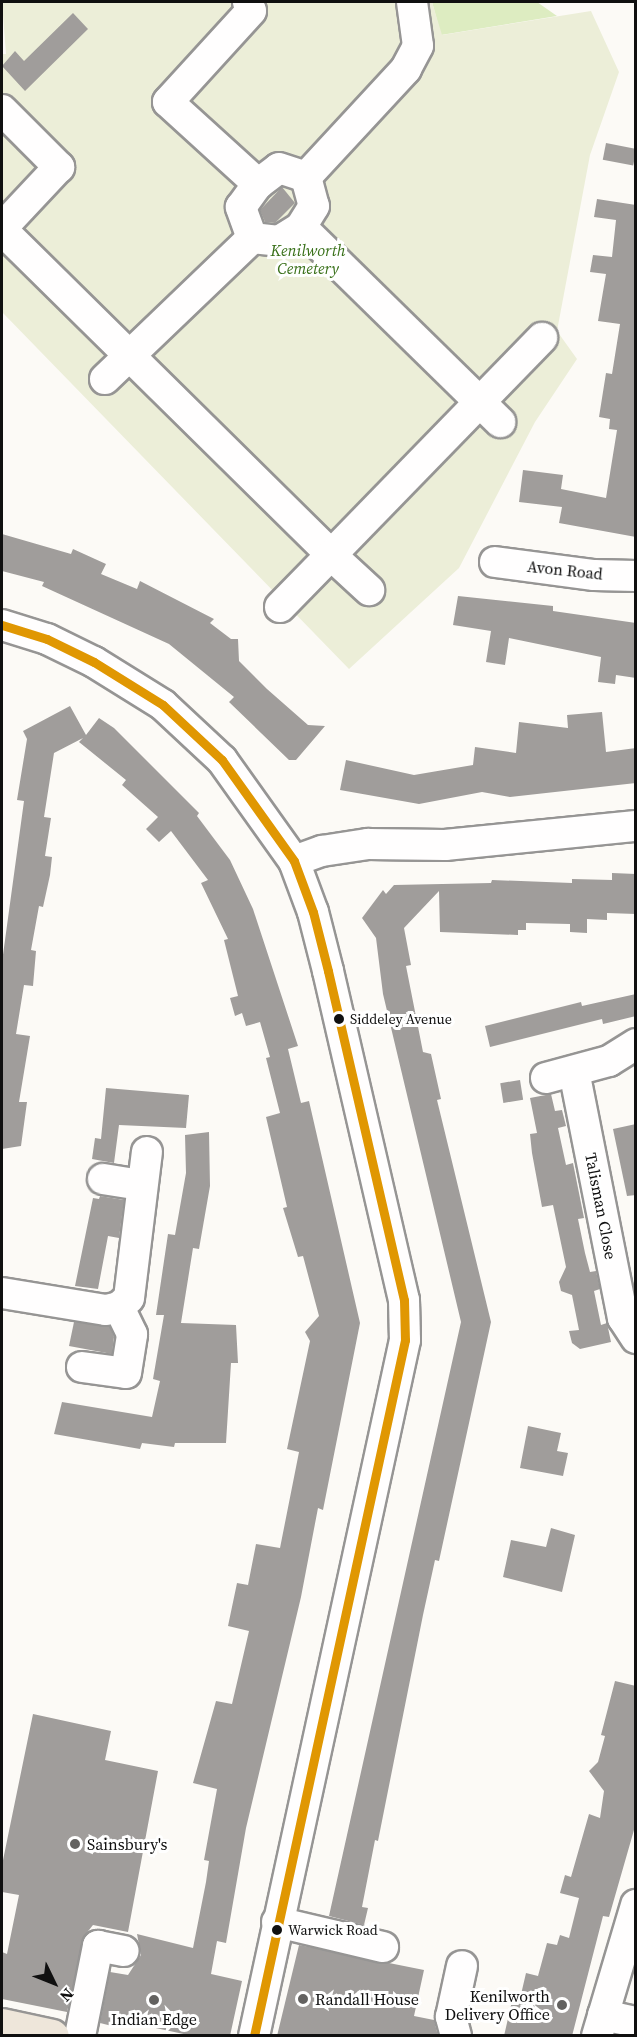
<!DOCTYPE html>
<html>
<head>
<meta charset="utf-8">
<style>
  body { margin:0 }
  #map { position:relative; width:637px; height:2037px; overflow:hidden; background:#fcfaf6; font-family:"Source Serif 4",serif }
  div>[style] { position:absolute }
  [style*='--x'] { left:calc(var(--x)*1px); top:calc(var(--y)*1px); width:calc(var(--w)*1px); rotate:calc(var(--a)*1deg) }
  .forest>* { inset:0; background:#ddecc1 }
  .cemetery>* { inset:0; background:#eceed8 }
  .building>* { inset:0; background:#a09d9b; transform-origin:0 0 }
  .roads { filter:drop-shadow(2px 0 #969594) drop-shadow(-2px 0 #969594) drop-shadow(0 2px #969594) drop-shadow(0 -2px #969594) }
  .minor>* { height:30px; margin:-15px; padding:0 15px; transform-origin:15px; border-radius:15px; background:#fffefe }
  .major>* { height:33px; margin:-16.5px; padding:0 16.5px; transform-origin:16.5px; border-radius:16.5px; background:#eee6da }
  .bus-1>* { height:9px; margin:-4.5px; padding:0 4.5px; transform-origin:4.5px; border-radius:4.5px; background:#e09702 }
  .dots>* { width:16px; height:16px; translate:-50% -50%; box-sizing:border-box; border:3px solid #fff; border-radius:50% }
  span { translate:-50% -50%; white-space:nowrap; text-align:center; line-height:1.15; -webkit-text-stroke:6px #fff; paint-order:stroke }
  .bus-label { font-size:14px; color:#101010 }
  .left { translate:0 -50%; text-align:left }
  .park-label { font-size:16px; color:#397019; font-style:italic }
  .street-label { font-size:16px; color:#101010 }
  .poi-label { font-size:16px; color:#101010 }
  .right { translate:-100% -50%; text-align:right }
  .frame { position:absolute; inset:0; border:3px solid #101010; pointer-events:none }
  .north { position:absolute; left:24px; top:1953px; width:60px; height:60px; -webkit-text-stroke:4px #fff; paint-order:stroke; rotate:133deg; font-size:16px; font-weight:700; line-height:24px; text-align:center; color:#101010 }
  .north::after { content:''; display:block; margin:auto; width:21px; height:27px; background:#101010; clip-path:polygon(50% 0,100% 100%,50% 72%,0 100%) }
</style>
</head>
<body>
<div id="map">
  <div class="forest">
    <i style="clip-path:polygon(432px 2px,537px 2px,557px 16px,441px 35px)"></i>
  </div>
  <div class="cemetery">
    <i style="clip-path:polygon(2px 2px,432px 2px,442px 35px,591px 11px,619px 72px,590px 155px,557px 331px,577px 359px,535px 422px,459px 568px,349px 669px,2px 312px,2px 54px,6px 54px)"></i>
  </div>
  <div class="building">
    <i style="clip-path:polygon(73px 13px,88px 29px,25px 91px,2px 66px,15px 51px,24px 61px)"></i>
    <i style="left:606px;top:143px;width:31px;height:17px;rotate:11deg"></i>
    <i style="clip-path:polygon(282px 187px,295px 203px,275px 223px,265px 222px,260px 210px)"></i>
    <i style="clip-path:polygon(597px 199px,636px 205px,636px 537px,559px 523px,562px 507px,519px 502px,523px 470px,563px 475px,561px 489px,606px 498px,617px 430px,609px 429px,610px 419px,599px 417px,606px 373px,612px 374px,620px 324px,598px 321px,606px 274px,590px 272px,593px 255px,612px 257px,616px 220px,594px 217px)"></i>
    <i style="clip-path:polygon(2px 534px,71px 554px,73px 549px,106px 564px,101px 574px,137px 589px,140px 581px,214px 619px,210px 623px,231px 639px,238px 639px,239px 661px,267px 689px,308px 725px,325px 726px,296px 760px,289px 760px,229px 702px,234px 697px,169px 644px,42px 586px,44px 582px,2px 571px)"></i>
    <i style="clip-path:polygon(458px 596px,553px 606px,553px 611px,636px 623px,636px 678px,616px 675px,615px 684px,598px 682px,601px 657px,509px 638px,505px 665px,486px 662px,491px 631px,453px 625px)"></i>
    <i style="clip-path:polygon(70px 706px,86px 735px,99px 718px,114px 728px,199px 813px,197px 816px,230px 860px,253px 909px,298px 1046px,288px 1049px,301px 1103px,309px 1101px,360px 1323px,323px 1510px,318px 1508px,301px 1597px,246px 1828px,226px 1943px,217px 1941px,211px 1974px,242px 1981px,230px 2036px,193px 2036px,118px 2020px,116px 2027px,100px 2023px,110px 1972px,128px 1975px,141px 1955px,137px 1934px,193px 1948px,206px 1882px,209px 1861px,204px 1860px,217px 1789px,193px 1783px,216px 1701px,232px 1704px,249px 1631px,228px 1626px,237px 1583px,248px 1585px,256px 1544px,280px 1548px,299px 1452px,287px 1449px,310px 1341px,305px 1332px,319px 1316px,303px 1256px,298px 1257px,283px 1208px,287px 1207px,266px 1117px,280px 1113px,266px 1058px,270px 1057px,260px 1022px,246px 1026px,242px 1013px,235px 1016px,230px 998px,238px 996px,224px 940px,228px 939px,201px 883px,208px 880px,171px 831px,159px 842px,146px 829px,158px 817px,122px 785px,126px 780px,79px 742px,83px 738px,54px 753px,44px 817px,51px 818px,45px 856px,52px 857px,50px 875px,43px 907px,39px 906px,31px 950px,36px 951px,33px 986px,24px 985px,16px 1034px,30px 1036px,19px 1102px,27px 1102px,21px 1146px,2px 1149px,2px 962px,24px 801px,17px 800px,27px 739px,23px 731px)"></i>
    <i style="clip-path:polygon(602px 712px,606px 752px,636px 748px,636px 783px,510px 797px,482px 792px,419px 804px,340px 790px,346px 760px,414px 775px,473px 765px,475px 747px,516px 753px,519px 722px,568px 728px,567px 715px)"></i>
    <i style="clip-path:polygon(612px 873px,636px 874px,636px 914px,607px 913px,607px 920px,587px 919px,587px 933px,570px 932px,570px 924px,526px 923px,526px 930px,518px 930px,518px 935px,440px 932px,439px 891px,404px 928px,411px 965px,406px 966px,423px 1052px,431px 1054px,441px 1099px,437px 1100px,491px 1322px,439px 1561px,435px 1560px,423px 1615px,378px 1841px,375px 1840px,362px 1907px,368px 1908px,364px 1925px,329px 1916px,461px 1322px,383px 994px,376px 938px,362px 918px,383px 890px,386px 894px,394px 885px,491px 883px,492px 880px,572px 883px,572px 879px,612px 880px)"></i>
    <i style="clip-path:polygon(636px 994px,636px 1016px,603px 1024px,602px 1019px,490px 1047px,485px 1026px,581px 1002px,582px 1006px)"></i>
    <i style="left:520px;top:1080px;width:20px;height:20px;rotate:81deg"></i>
    <i style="clip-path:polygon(106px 1088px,189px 1095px,186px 1128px,119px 1125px,114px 1163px,92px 1159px,95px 1138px,101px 1139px)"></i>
    <i style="clip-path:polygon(551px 1094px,555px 1111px,562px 1110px,566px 1126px,558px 1128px,566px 1165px,573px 1163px,584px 1218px,578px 1219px,585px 1253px,590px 1272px,596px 1271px,600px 1289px,594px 1291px,601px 1325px,607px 1323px,611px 1342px,580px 1349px,572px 1343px,569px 1331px,579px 1330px,572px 1295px,561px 1291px,559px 1282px,566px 1267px,553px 1205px,542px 1207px,532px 1153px,530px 1134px,537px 1133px,530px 1098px)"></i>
    <i style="clip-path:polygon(636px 1124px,636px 1195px,627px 1196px,613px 1129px)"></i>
    <i style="clip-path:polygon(209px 1132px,210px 1186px,199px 1249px,193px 1248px,181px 1323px,236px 1325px,238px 1363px,231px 1363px,226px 1443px,175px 1443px,174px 1447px,142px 1443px,140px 1449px,54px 1434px,62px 1402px,152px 1417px,160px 1381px,153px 1379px,164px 1315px,156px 1315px,168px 1234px,175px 1235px,186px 1173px,185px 1135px)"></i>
    <i style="clip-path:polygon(100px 1196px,124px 1200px,119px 1238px,108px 1236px,98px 1289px,75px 1286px,93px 1198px,99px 1199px)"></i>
    <i style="clip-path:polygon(74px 1322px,110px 1327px,114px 1337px,112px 1354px,69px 1346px)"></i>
    <i style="clip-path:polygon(528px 1426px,561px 1433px,557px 1451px,568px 1453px,563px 1476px,520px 1468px)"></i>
    <i style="clip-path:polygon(551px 1528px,575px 1535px,562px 1592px,503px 1577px,511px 1540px,546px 1547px)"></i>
    <i style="clip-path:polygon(615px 1681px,636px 1686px,636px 1823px,609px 1917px,603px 1916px,572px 2036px,504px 2036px,512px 2001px,519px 2003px,526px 1973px,538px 1976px,547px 1943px,557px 1945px,560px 1935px,569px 1938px,579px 1898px,560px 1893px,565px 1875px,571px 1877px,589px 1814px,600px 1818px,604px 1791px,589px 1771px,598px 1762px,605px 1736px,601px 1735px)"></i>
    <i style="clip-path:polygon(33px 1714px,111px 1731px,105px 1760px,158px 1771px,128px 1932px,93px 1925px,85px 1935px,67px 2012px,2px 1999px,2px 1952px,7px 1954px,19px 1895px,2px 1892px,2px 1865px)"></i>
    <i style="clip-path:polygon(299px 1945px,424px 1970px,414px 2016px,434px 2020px,438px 2036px,277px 2036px)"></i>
  </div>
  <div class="roads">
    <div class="minor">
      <i style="--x:248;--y:2;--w:9;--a:72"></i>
      <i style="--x:251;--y:11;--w:123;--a:132.4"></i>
      <i style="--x:168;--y:102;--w:122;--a:42.3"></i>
      <i style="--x:258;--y:184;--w:26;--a:-37"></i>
      <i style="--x:279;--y:168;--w:28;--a:18"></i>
      <i style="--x:412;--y:2;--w:44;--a:82.2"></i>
      <i style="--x:418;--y:46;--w:26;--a:118"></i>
      <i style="--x:406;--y:69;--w:147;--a:132.8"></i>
      <i style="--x:306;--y:177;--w:30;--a:75"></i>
      <i style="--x:314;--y:206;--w:25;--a:122"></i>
      <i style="--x:301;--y:227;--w:279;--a:44.4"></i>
      <i style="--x:2;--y:110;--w:81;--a:45"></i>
      <i style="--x:59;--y:167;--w:83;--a:133.1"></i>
      <i style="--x:2;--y:230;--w:462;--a:44.6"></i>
      <i style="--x:331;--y:555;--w:303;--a:-45.8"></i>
      <i style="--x:252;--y:238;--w:33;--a:-110"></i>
      <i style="--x:241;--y:207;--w:29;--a:-54"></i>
      <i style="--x:105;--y:379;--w:204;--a:-43.8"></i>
      <i style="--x:252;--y:238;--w:27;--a:6"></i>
      <i style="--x:279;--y:241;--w:26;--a:-32"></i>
      <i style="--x:495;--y:562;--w:100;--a:7.5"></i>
      <i style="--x:594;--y:575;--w:42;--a:1.4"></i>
      <i style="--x:280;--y:607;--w:73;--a:-45.6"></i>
      <i style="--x:331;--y:555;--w:52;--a:42.6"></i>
      <i style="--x:2;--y:625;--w:47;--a:17.3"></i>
      <i style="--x:47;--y:639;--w:52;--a:26.1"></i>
      <i style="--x:94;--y:662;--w:81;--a:31.9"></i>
      <i style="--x:163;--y:705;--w:81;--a:43"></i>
      <i style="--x:222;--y:760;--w:124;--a:54.5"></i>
      <i style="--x:294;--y:861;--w:54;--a:69.6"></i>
      <i style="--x:313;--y:912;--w:61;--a:75.7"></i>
      <i style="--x:328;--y:971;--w:338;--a:77"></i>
      <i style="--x:404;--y:1300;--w:40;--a:88.6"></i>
      <i style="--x:405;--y:1340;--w:712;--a:102.24"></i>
      <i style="--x:294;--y:861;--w:30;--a:-20"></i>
      <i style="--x:322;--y:851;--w:47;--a:-8.7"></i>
      <i style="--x:368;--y:844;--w:77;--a:0.7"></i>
      <i style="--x:445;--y:845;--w:192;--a:-5.7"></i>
      <i style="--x:574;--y:1071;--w:252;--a:78.8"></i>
      <i style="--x:623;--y:1318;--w:24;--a:57"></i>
      <i style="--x:546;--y:1078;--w:65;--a:-15.1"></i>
      <i style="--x:609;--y:1061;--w:32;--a:-32"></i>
      <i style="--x:103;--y:1179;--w:39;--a:9"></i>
      <i style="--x:2;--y:1293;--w:105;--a:9.3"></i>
      <i style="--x:106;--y:1310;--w:13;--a:-13"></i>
      <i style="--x:119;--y:1307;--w:13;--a:-42"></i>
      <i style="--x:129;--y:1298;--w:147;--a:-83"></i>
      <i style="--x:82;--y:1367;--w:44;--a:7.8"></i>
      <i style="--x:126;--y:1373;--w:39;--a:-81"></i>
      <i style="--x:132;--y:1334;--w:30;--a:-116"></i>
      <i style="--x:277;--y:1922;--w:109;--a:13.3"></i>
      <i style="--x:603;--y:2015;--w:34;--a:12"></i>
      <i style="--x:80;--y:2036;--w:92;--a:-78.7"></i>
      <i style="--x:98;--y:1946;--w:26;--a:11"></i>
      <i style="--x:456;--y:2036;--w:20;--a:-105"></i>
      <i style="--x:451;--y:2017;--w:52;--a:-77.8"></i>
      <i style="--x:597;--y:2036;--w:137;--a:-73.4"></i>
    </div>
    <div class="major">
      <i style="--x:2;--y:2025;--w:51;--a:12.4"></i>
    </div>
  </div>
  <div class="bus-1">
    <i style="--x:2;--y:625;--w:47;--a:17.3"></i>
    <i style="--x:47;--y:639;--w:52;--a:26.1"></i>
    <i style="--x:94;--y:662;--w:81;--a:31.9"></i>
    <i style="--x:163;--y:705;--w:81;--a:43"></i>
    <i style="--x:222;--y:760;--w:124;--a:54.5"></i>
    <i style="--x:294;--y:861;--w:54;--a:69.6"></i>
    <i style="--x:313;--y:912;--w:61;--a:75.7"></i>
    <i style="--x:328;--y:971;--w:338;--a:77"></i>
    <i style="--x:404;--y:1300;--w:40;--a:88.6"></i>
    <i style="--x:405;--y:1340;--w:712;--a:102.24"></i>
  </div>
  <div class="dots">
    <i style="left:339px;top:1019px;background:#101010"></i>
    <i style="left:75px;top:1844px;background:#636260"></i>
    <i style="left:277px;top:1930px;background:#101010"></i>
    <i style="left:303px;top:1999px;background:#636260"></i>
    <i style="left:154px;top:2000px;background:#636260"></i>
    <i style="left:562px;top:2005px;background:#636260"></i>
  </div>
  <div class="bus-label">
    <span class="left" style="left:350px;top:1019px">Siddeley Avenue</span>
    <span class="left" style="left:288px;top:1930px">Warwick Road</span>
  </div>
  <div class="park-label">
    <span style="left:308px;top:259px">Kenilworth<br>Cemetery</span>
  </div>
  <div class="street-label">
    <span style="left:565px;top:570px;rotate:6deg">Avon Road</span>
    <span style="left:601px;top:1206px;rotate:79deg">Talisman Close</span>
  </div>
  <div class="poi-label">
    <span class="left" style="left:87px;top:1844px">Sainsbury's</span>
    <span class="right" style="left:550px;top:2005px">Kenilworth<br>Delivery Office</span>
    <span class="left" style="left:315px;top:1999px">Randall House</span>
    <span style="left:154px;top:2019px">Indian Edge</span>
  </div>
  <div class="frame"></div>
  <div class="north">N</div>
</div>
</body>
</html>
